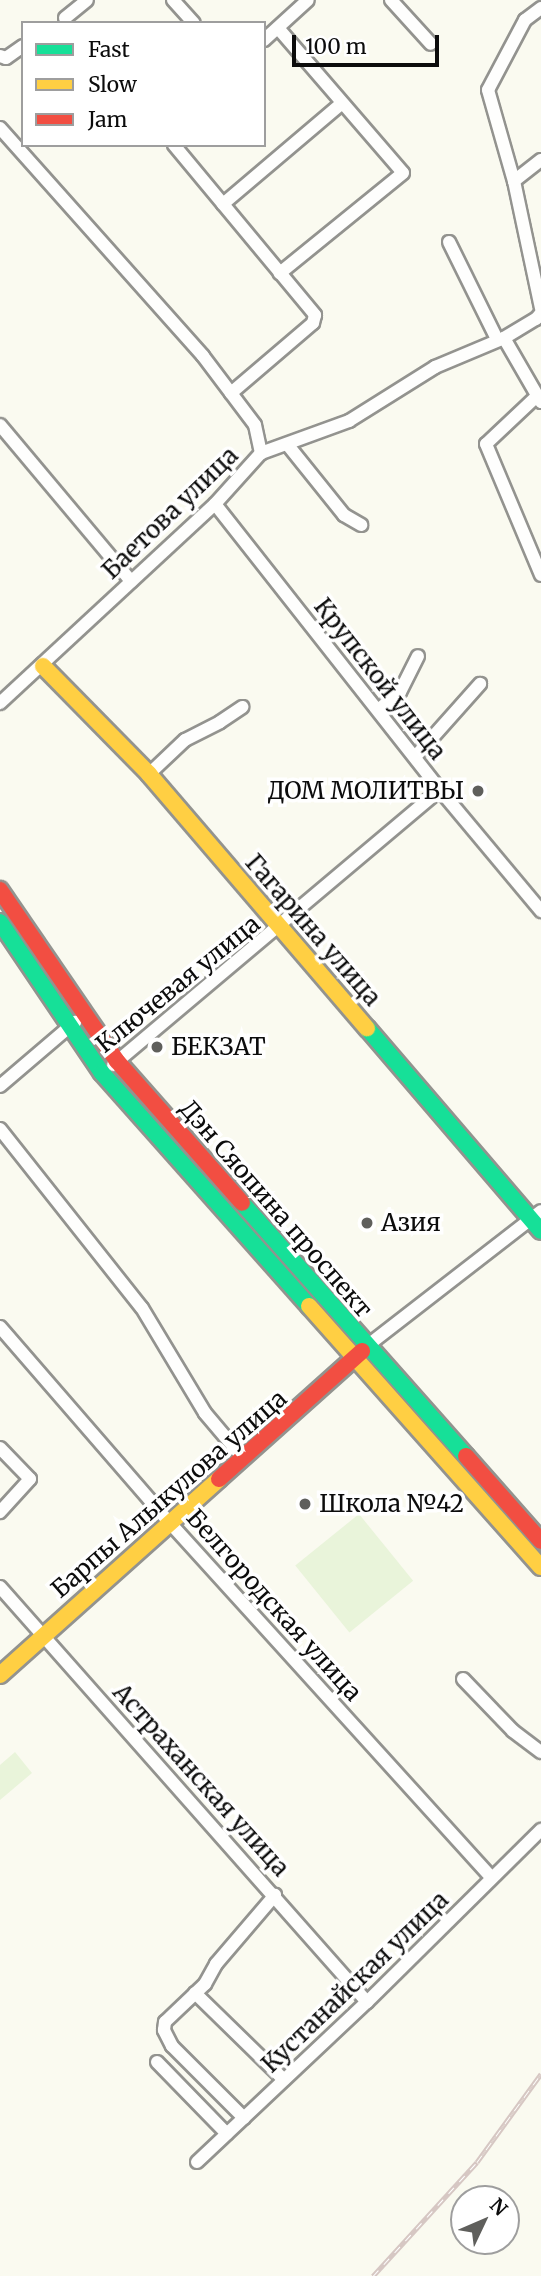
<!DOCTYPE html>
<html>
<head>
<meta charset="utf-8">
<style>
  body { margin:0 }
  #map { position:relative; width:541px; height:2276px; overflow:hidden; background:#fafaf0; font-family:Merriweather,serif }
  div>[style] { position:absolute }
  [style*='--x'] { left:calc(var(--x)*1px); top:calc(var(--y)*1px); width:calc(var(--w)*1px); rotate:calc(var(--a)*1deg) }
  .pitch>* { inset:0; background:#e9f4da; transform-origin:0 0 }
  .roads { filter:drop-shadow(2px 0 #93938f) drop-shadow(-2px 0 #93938f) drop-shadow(0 2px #93938f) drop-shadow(0 -2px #93938f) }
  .street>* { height:12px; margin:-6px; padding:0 6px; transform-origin:6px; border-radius:6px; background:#fefefd }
  .fast>* { height:16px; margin:-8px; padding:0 8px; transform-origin:8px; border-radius:8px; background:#16e098 }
  .slow>* { height:16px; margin:-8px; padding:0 8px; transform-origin:8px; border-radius:8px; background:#ffcf43 }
  .jam>* { height:16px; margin:-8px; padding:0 8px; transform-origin:8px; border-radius:8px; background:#f24e42 }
  .rail>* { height:5px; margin-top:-2.5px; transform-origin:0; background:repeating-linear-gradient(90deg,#fff 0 8px,#d6c7c3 0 16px); box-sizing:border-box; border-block:2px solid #d6c7c3 }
  .dots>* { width:19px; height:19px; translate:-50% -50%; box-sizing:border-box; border:4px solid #fff; border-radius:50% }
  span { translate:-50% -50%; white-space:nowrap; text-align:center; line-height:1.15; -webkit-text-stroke:7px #fff; paint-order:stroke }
  .street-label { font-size:24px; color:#0c0c0c }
  .poi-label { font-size:24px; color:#0c0c0c }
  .right { translate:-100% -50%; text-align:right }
  .left { translate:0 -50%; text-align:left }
  .legend { position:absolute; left:21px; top:21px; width:245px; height:126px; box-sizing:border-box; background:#fff; border:2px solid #9e9e9e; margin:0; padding:9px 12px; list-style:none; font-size:21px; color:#0c0c0c }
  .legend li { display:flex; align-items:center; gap:14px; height:35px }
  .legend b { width:35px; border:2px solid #9e9e9e }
  .north { position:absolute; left:450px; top:2185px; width:70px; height:70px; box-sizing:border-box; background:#fff; border:2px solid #9e9e9e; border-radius:50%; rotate:46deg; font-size:19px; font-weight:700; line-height:28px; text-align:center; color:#0c0c0c }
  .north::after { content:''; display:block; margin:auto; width:24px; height:32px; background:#5f5f5c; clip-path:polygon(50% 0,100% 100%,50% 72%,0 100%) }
  .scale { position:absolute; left:292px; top:35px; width:147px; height:32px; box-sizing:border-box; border:4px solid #0c0c0c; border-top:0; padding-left:9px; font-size:21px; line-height:24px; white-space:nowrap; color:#0c0c0c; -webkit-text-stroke:5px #fff; paint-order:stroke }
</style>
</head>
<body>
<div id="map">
  <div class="pitch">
    <i style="left:359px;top:1514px;width:86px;height:82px;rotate:51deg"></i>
    <i style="clip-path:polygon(15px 1752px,32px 1773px,0 1800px,0 1765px)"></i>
  </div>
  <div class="roads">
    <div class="street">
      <i style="--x:173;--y:0;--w:31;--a:48"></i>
      <i style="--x:391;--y:0;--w:59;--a:47.7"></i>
      <i style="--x:541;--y:8;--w:20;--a:143"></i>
      <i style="--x:525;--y:20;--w:79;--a:117.9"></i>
      <i style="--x:488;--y:90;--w:95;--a:74.1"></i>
      <i style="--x:514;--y:181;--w:130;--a:78"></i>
      <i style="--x:65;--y:18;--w:28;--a:-39"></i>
      <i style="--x:278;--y:28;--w:191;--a:49.2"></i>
      <i style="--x:403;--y:173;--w:159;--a:140.9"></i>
      <i style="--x:264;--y:40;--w:59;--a:-42.3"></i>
      <i style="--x:0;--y:56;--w:6;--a:18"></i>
      <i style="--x:6;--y:58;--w:21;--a:-35"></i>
      <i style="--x:0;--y:128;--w:305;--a:48.3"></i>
      <i style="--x:203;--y:356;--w:86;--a:53"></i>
      <i style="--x:255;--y:425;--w:29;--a:78"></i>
      <i style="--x:174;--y:145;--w:221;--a:50.3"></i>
      <i style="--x:315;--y:315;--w:8;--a:104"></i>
      <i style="--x:313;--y:323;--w:108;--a:139.5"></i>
      <i style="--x:514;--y:181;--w:34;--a:-38"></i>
      <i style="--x:223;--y:204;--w:156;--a:-40.3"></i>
      <i style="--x:449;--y:242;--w:108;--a:63.7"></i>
      <i style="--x:504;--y:338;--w:74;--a:60"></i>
      <i style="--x:537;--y:396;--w:70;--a:136.7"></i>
      <i style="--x:486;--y:444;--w:142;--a:67.2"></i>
      <i style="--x:0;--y:425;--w:204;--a:50"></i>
      <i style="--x:287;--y:444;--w:91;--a:51.2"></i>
      <i style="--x:344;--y:515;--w:20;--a:30"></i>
      <i style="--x:215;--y:504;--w:364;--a:51.8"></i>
      <i style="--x:440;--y:790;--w:158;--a:50.1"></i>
      <i style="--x:0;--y:703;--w:293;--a:-42.8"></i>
      <i style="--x:215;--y:504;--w:69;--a:-48"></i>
      <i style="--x:261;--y:453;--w:94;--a:-20"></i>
      <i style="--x:349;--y:421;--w:102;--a:-32.1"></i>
      <i style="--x:435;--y:367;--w:75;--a:-22.8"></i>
      <i style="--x:504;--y:338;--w:37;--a:-31"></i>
      <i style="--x:536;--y:319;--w:8;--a:-50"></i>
      <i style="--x:378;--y:710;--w:28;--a:-39"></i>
      <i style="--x:400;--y:692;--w:40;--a:-63.4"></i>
      <i style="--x:415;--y:757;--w:98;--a:-48.3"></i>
      <i style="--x:149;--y:774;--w:50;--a:-43.4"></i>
      <i style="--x:185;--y:740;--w:39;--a:-27"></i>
      <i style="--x:220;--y:722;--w:27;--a:-34"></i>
      <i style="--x:113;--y:1065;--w:427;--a:-40.1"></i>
      <i style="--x:0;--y:1086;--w:99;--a:-40.5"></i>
      <i style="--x:0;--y:1129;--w:228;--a:51.6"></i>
      <i style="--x:142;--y:1308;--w:122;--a:59"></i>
      <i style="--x:205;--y:1413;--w:60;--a:49.7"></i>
      <i style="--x:0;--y:1327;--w:259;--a:49.1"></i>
      <i style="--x:170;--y:1523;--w:479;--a:47.8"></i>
      <i style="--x:367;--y:1346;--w:220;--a:-37.8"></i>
      <i style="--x:0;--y:1448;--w:43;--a:45.9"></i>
      <i style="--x:30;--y:1479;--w:45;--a:132.3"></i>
      <i style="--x:0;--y:1587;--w:554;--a:48.51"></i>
      <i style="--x:463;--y:1679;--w:72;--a:46.1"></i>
      <i style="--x:513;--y:1731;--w:35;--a:37"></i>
      <i style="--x:195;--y:1993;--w:124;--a:44.3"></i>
      <i style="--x:157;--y:2062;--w:100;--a:45.8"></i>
      <i style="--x:244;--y:2118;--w:102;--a:-135"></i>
      <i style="--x:172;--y:2046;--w:18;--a:-117"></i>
      <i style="--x:164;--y:2030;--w:8;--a:-83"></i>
      <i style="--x:165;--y:2022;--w:55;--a:-43.5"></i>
      <i style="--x:205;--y:1984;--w:23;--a:-61"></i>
      <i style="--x:216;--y:1964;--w:91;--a:-49.5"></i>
      <i style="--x:197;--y:2162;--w:233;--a:-43.3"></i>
      <i style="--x:367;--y:2002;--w:245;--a:-44.7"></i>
    </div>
    <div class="fast">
      <i style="--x:0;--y:922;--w:182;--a:56"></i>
      <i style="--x:102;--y:1073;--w:312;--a:48.4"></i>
      <i style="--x:367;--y:1028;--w:267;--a:49.4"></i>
      <i style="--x:242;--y:1203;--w:338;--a:48.5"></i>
    </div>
    <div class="slow">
      <i style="--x:43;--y:666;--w:151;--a:45.5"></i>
      <i style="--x:149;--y:774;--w:335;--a:49.4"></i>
      <i style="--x:309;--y:1306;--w:349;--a:48.4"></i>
      <i style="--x:0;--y:1675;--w:294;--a:-41.8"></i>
    </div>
    <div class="jam">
      <i style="--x:0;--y:890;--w:207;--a:55.6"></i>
      <i style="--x:117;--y:1061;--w:189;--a:48.6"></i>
      <i style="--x:466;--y:1456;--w:113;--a:48.6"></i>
      <i style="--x:219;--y:1479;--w:192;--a:-41.8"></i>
    </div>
  </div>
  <div class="rail">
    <i style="--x:373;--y:2276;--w:154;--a:-47.6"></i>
    <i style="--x:477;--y:2162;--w:109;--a:-54"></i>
  </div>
  <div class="dots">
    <i style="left:478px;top:791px;background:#5f5f5c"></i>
    <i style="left:157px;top:1047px;background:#5f5f5c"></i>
    <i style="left:367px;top:1223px;background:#5f5f5c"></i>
    <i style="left:305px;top:1504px;background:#5f5f5c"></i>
  </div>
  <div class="street-label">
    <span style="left:170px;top:513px;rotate:-44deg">Баетова улица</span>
    <span style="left:380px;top:679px;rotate:52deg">Крупской улица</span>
    <span style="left:313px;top:930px;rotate:49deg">Гагарина улица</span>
    <span style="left:178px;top:984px;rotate:-39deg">Ключевая улица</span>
    <span style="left:276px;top:1209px;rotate:49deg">Дэн Сяопина проспект</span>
    <span style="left:169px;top:1494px;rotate:-41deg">Барпы Алыкулова улица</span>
    <span style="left:274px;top:1605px;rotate:48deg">Белгородская улица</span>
    <span style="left:201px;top:1780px;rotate:48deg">Астраханская улица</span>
    <span style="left:355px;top:1982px;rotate:-44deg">Кустанайская улица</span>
  </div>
  <div class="poi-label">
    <span class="right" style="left:464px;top:791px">ДОМ МОЛИТВЫ</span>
    <span class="left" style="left:171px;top:1047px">БЕКЗАТ</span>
    <span class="left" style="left:381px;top:1223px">Азия</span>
    <span class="left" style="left:319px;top:1504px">Школа №42</span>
  </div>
  <ul class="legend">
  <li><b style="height:9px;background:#16e098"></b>Fast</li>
  <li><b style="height:9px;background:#ffcf43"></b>Slow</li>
  <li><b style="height:9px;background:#f24e42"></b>Jam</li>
  </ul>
  <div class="north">N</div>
  <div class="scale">100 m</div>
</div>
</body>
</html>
